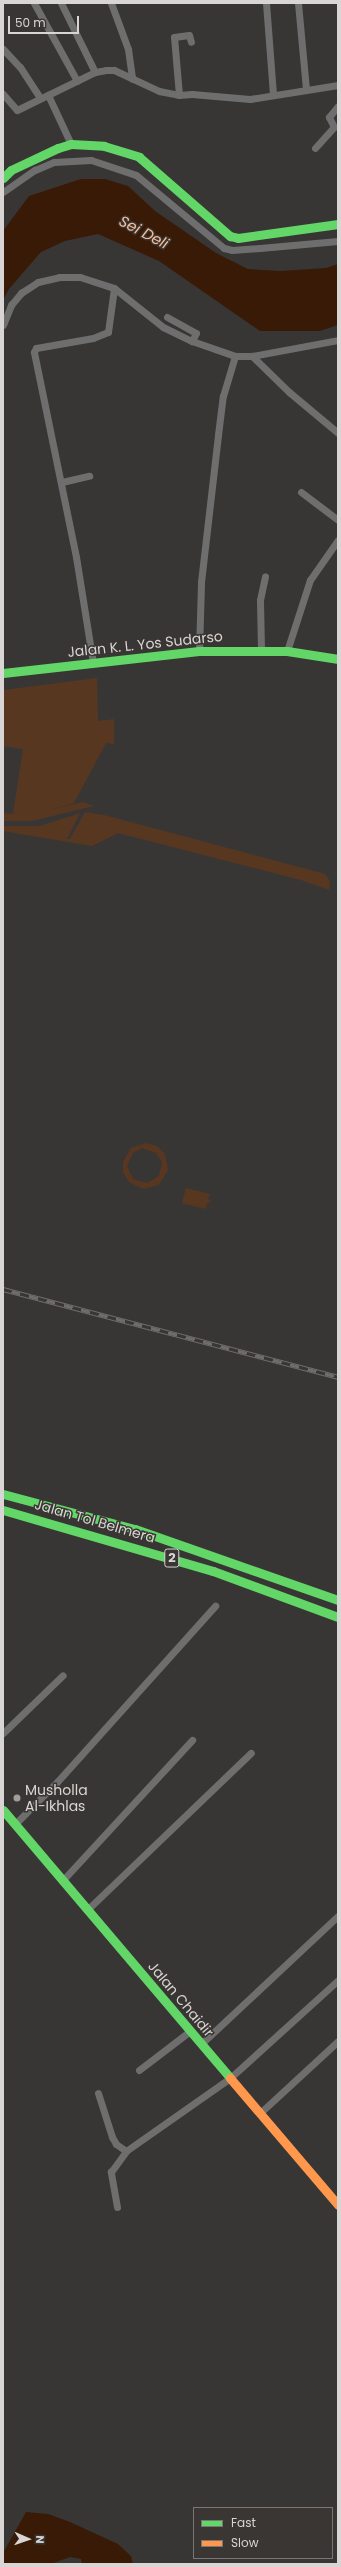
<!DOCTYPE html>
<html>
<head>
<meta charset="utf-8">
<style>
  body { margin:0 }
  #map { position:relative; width:341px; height:2567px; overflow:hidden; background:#383634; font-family:Poppins,sans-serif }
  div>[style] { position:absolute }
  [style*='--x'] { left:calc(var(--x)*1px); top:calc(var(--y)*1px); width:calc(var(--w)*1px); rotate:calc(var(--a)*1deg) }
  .green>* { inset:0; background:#583721 }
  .water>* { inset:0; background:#381a06 }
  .street>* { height:7px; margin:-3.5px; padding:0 3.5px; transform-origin:3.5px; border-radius:3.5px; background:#6f6e6e }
  .fast>* { height:9px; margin:-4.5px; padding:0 4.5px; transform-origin:4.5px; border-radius:4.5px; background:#63d668 }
  .slow>* { height:9px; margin:-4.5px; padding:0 4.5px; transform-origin:4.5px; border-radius:4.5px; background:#ff974d }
  .rail>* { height:4.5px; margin-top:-2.25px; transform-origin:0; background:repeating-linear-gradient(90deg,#393633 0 9px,#6f6d6b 0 18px); box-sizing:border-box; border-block:1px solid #6f6d6b }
  .dots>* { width:11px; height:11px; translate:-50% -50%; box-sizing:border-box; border:2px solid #393633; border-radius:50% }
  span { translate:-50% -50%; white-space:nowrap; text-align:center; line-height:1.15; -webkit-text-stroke:3px #393633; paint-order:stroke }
  .shield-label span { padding:1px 3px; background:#393633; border:1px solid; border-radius:3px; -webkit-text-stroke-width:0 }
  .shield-label { font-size:13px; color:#d8d5d4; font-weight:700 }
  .street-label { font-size:14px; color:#d8d5d4 }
  .poi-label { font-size:14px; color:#d8d5d4 }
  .left { translate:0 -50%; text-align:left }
  .water-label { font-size:15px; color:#fabd98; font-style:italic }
  .frame { position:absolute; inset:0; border:4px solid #d8d5d4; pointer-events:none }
  .legend { position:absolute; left:193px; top:2507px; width:140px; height:52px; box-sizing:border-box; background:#393633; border:1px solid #797673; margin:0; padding:5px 7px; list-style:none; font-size:12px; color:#d8d5d4 }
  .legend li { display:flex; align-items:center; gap:8px; height:20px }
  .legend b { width:20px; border:1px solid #797673 }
  .north { position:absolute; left:8px; top:2519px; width:40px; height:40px; -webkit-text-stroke:3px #393633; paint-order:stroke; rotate:92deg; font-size:11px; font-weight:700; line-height:16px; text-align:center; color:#d8d5d4 }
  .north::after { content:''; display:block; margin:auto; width:14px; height:18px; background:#d8d5d4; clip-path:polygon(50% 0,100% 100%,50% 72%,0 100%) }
  .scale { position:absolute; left:8px; top:16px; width:71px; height:18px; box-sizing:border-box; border:2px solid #d8d5d4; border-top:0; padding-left:5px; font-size:12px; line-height:14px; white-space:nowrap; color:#d8d5d4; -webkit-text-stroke:3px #393633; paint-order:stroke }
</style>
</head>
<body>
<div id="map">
  <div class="green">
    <i style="clip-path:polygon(97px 678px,98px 721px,114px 719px,114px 744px,106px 743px,74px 803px,48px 810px,83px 802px,94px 806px,32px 821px,3px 821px,3px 813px,13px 814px,23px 749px,3px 746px,3px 690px)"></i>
    <i style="clip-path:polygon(85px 812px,104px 815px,325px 874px,330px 881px,329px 890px,301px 880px,118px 833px,92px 846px,3px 831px,3px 826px,40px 826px,80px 813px,67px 839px,70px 839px)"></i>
    <i style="clip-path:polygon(evenodd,146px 1143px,157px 1146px,165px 1154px,168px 1170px,159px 1185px,143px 1189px,129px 1182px,123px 1172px,123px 1162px,131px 1148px,146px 1143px,142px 1148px,156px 1153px,162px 1162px,159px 1176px,147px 1183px,133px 1179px,127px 1166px,133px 1153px,142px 1148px)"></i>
    <i style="clip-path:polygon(186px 1188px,210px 1194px,208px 1199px,211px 1202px,207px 1203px,206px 1209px,182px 1203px)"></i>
  </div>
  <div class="water">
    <i style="clip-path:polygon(81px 179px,105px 179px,128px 186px,155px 211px,216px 253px,248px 269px,280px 271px,326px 268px,338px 264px,338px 325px,320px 331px,260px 331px,159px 261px,98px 234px,65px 241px,41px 252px,9px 289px,3px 300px,3px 231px,29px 196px)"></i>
    <i style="clip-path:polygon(26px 2512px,48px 2514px,70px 2522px,118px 2544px,131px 2556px,133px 2564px,82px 2564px,81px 2559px,70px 2557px,51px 2564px,3px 2564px,3px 2553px)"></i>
  </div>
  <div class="street">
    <i style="--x:34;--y:3;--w:89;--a:61.1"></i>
    <i style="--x:61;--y:3;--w:77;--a:63.8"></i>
    <i style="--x:111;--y:3;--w:49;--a:69.7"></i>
    <i style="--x:128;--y:49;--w:30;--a:82"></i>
    <i style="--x:266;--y:3;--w:91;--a:85.6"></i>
    <i style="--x:298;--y:3;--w:86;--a:84.7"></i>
    <i style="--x:3;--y:49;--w:25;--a:47"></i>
    <i style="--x:20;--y:67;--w:37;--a:57"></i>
    <i style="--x:3;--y:94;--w:21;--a:49"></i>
    <i style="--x:17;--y:110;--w:87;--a:-26"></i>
    <i style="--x:95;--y:72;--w:11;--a:-10"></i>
    <i style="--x:106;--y:70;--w:8;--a:0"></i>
    <i style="--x:114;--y:70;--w:50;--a:25"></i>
    <i style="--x:159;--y:91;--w:20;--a:11"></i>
    <i style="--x:179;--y:95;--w:13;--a:-4"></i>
    <i style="--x:192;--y:94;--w:58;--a:4.9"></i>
    <i style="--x:250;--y:99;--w:89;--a:-9"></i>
    <i style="--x:48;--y:95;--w:54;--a:64.9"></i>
    <i style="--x:179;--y:95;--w:58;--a:-94.9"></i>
    <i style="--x:174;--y:37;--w:15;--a:-8"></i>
    <i style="--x:189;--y:35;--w:7;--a:74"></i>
    <i style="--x:315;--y:148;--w:28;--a:-48"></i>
    <i style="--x:334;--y:127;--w:11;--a:-117"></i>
    <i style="--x:329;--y:117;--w:14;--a:-51"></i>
    <i style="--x:3;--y:192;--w:39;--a:-35"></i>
    <i style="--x:35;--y:170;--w:21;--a:-23"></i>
    <i style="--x:54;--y:162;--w:37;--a:-3"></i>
    <i style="--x:91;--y:160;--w:47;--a:18.4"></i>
    <i style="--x:136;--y:175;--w:114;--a:39.7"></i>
    <i style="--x:224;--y:248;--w:8;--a:14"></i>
    <i style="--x:232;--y:250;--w:28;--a:-4"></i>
    <i style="--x:260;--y:248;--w:78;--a:-5.1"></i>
    <i style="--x:167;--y:317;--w:33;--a:29"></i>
    <i style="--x:196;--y:333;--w:9;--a:117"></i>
    <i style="--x:3;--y:325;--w:22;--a:-68"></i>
    <i style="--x:11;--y:305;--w:16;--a:-50"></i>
    <i style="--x:21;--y:293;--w:20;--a:-33"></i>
    <i style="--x:38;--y:282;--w:22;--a:-13"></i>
    <i style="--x:59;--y:277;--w:21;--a:0"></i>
    <i style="--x:80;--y:277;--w:36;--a:18"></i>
    <i style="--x:114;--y:288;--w:63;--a:38.5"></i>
    <i style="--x:163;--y:327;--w:32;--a:26"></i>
    <i style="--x:192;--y:341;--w:46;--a:19.2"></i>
    <i style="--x:235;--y:356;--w:17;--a:0"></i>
    <i style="--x:252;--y:356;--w:87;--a:-10.5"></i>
    <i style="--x:252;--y:356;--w:52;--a:44.2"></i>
    <i style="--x:289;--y:392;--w:64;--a:39.9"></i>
    <i style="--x:62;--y:482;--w:28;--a:-13"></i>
    <i style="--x:301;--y:492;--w:46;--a:37.1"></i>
    <i style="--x:261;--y:649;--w:49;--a:-91.2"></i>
    <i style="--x:260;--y:600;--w:24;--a:-78"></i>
    <i style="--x:199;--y:651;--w:69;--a:-88.3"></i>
    <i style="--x:201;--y:582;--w:148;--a:-83.4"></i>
    <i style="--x:218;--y:435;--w:39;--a:-83"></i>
    <i style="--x:223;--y:396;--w:42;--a:-73.3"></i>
    <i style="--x:287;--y:651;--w:75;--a:-72.1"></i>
    <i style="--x:310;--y:580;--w:49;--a:-55"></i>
    <i style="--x:93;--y:663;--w:107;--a:-99.1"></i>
    <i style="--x:76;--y:557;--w:209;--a:-101.6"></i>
    <i style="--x:34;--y:352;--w:4;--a:-63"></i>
    <i style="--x:36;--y:348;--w:58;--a:-10"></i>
    <i style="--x:93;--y:338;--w:16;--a:-22"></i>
    <i style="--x:108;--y:332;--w:44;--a:-82.2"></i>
    <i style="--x:3;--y:1733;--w:83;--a:-44"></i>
    <i style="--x:15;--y:1824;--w:59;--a:-45"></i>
    <i style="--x:57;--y:1782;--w:237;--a:-48.1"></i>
    <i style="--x:62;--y:1881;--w:192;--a:-47.3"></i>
    <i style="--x:87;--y:1910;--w:227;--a:-43.8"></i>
    <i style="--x:201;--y:2044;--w:187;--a:-43.1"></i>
    <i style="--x:139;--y:2070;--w:64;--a:-37.4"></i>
    <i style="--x:98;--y:2093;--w:46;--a:72.3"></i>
    <i style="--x:112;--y:2137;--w:8;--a:60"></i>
    <i style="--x:116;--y:2144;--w:12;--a:35"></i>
    <i style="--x:260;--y:2113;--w:106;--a:-42.7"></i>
    <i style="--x:117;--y:2207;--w:36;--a:-100"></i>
    <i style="--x:111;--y:2172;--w:26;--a:-54"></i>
    <i style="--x:126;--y:2151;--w:126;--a:-35"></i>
    <i style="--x:229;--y:2079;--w:147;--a:-42.2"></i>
  </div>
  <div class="fast">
    <i style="--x:3;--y:178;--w:11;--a:-45"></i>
    <i style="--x:11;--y:170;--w:52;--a:-25.1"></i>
    <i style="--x:58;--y:148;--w:14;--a:-17"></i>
    <i style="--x:71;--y:144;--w:33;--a:3"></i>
    <i style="--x:104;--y:146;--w:37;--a:17"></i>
    <i style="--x:139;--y:157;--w:121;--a:41"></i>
    <i style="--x:230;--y:236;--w:8;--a:14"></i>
    <i style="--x:238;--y:238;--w:101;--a:-8"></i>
    <i style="--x:3;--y:673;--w:197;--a:-6.4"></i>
    <i style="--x:199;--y:651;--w:88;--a:0"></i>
    <i style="--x:287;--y:651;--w:52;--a:8.9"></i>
    <i style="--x:3;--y:1494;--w:137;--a:14.9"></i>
    <i style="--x:135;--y:1529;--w:215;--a:19.3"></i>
    <i style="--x:3;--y:1510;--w:219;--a:16.2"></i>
    <i style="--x:213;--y:1571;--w:133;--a:20.2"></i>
    <i style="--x:3;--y:1810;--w:351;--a:49.7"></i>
  </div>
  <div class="slow">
    <i style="--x:230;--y:2078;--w:167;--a:49.6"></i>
  </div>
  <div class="rail">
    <i style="--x:3;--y:1289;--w:346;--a:14.7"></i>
  </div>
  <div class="dots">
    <i style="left:17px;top:1798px;background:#a09d9c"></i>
  </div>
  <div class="shield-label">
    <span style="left:172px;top:1558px">2</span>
  </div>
  <div class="street-label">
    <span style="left:145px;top:644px;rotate:-6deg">Jalan K. L. Yos Sudarso</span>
    <span style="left:95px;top:1521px;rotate:16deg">Jalan Tol Belmera</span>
    <span style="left:181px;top:1999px;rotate:50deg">Jalan Chaidir</span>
  </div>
  <div class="poi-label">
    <span class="left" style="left:25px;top:1798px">Musholla<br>Al-Ikhlas</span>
  </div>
  <div class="water-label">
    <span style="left:144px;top:232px;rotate:28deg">Sei Deli</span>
  </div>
  <div class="frame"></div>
  <ul class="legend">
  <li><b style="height:5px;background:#63d668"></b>Fast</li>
  <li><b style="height:5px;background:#ff974d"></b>Slow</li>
  </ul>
  <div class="north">N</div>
  <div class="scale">50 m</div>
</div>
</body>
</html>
